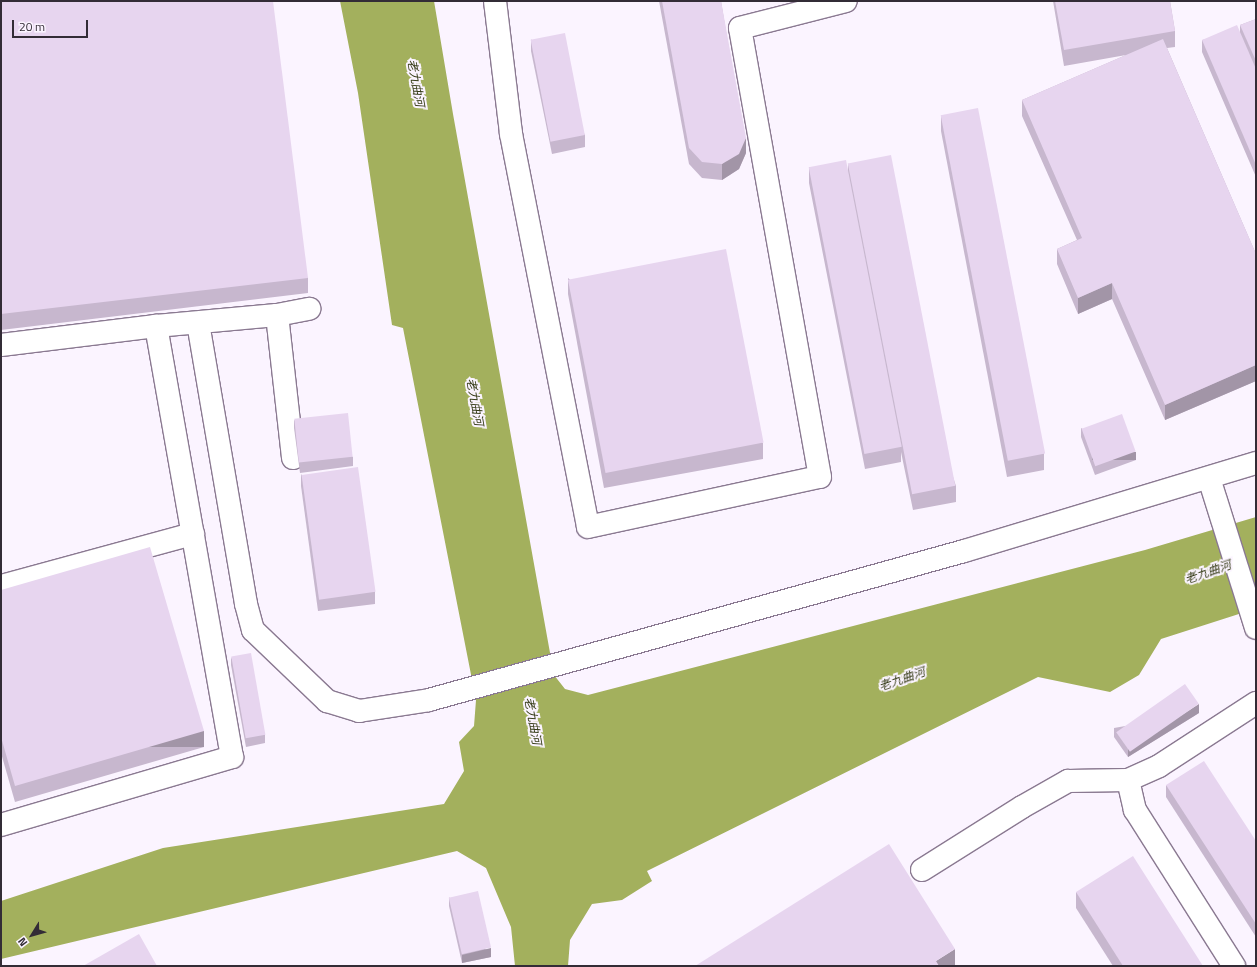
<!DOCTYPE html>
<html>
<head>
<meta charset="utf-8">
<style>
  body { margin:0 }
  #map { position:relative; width:1257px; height:967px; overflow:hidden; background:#fbf4ff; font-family:"Titillium Web","Noto Sans SC",sans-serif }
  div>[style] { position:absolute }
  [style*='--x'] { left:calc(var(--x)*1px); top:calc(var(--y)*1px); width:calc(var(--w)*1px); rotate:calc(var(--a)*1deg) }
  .water>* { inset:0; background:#a3b05d }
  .roads { filter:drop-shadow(1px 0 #8a7991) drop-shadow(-1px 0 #8a7991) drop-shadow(0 1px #8a7991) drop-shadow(0 -1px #8a7991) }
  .minor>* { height:22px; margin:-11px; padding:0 11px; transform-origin:11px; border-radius:11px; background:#fff }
  .wall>* { inset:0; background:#c7b7ce }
  .shaded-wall>* { inset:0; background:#a295a7; transform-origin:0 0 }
  .building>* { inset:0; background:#e7d5ef; transform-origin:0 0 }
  span { translate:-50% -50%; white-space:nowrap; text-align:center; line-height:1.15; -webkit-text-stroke:4px #fbf4ff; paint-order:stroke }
  .water-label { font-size:12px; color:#373d19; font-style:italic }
  .frame { position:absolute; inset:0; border:2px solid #332c36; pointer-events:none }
  .north { position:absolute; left:12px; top:915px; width:40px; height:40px; -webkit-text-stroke:3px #fbf4ff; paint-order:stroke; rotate:233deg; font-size:11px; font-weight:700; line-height:16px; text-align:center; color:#332c36 }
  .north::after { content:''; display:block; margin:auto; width:14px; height:18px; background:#332c36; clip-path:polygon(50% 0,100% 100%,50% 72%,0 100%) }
  .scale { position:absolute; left:12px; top:20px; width:76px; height:18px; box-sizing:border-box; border:2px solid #332c36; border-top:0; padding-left:5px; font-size:12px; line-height:14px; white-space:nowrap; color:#332c36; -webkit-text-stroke:3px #fbf4ff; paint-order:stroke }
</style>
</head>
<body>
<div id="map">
  <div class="water">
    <i style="clip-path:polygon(340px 1px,434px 1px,453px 114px,554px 675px,565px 689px,588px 695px,1145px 550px,1256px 517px,1256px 604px,1242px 613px,1161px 639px,1139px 675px,1110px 692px,1038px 677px,647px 871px,652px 881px,622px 900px,592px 904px,570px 940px,568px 966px,515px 966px,511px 927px,486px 868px,457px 851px,1px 959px,1px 901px,163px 848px,444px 804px,464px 771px,459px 742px,474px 726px,476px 700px,403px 328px,392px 325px,358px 93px)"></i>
  </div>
  <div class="roads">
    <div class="minor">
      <i style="--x:495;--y:1;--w:134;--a:83.1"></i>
      <i style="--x:511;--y:134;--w:400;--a:78.9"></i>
      <i style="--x:588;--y:527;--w:237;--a:-12.2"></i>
      <i style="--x:820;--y:477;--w:456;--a:-100.1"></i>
      <i style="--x:740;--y:28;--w:109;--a:-14.3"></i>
      <i style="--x:277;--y:315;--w:144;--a:83.6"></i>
      <i style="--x:198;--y:323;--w:285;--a:80.3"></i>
      <i style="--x:246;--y:604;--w:27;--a:75"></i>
      <i style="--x:253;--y:630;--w:103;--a:43.8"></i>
      <i style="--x:327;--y:701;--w:34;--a:17"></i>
      <i style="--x:359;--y:711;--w:71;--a:-8.9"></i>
      <i style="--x:429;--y:700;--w:555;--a:-15.56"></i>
      <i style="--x:964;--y:551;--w:305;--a:-16.8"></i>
      <i style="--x:1;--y:345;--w:156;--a:-7"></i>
      <i style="--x:156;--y:326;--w:121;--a:-5.2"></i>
      <i style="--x:277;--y:315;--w:33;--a:-11"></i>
      <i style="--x:1209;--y:478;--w:157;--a:72.6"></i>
      <i style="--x:1;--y:586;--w:199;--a:-15.2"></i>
      <i style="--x:1128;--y:780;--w:34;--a:-24"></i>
      <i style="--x:1159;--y:766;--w:116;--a:-33"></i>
      <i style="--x:1;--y:825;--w:241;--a:-16.4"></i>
      <i style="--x:232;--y:757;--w:438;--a:-100"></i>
      <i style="--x:922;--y:870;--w:118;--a:-32.2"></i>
      <i style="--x:1022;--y:807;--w:53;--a:-29.5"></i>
      <i style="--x:1068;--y:781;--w:60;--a:-1"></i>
      <i style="--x:1128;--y:780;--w:31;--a:77"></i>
      <i style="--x:1135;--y:810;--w:185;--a:57.6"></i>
    </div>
  </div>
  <div class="wall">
    <i style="clip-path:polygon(1px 1px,308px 278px,308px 293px,1px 330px)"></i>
    <i style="clip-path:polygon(659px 1px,721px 1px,746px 153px,739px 169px,722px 180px,702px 178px,689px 164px)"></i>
    <i style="clip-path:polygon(1053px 1px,1170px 1px,1175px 31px,1175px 47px,1167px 48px,1256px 254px,1256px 381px,1165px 420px,1112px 299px,1078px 314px,1057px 264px,1057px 249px,1077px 240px,1022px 116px,1022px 100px,1126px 55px,1064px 66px)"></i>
    <i style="clip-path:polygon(1256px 19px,1256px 177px,1202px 52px,1202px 40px,1240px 33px,1240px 25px)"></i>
    <i style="clip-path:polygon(531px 39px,585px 135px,585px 147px,552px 154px,531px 51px)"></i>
    <i style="clip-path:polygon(941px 115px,1044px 454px,1044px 470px,1007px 477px,941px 131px)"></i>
    <i style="clip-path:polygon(848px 163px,956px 486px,956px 502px,913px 510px,901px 452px,901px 462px,865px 469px,809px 183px,809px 167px,848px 173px)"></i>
    <i style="clip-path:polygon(568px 278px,763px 443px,763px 459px,604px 488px,568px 294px)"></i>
    <i style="clip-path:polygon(294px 420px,353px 457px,353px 466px,300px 473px,294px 428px)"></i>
    <i style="clip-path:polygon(1081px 428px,1136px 460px,1095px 475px,1081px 437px)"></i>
    <i style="clip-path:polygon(301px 474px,375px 592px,375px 604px,318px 611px,301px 486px)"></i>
    <i style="clip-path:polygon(1px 590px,204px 747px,15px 802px,1px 753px)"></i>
    <i style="clip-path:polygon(231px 657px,265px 735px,265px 743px,246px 747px,231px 665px)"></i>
    <i style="clip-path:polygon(1199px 713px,1128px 757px,1114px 737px,1114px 728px)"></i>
    <i style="clip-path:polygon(1166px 785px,1256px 841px,1256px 937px,1166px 797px)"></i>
    <i style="clip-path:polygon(1076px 892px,1203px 966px,1113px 966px,1076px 908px)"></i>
    <i style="clip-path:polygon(449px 897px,491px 957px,462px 963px,449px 906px)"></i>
  </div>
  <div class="shaded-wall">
    <i style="clip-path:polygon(746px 138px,746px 153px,739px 169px,722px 180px,722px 164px)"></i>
    <i style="clip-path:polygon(1112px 283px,1112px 299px,1078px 314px,1078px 298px)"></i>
    <i style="clip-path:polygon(1256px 365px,1256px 381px,1165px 420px,1165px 405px)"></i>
    <i style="left:1136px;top:452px;width:8px;height:44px;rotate:90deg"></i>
    <i style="clip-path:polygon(1199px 704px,1199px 713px,1128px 757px,1128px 749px)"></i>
    <i style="left:204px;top:731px;width:16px;height:197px;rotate:90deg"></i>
    <i style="clip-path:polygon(491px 948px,491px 957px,462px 963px,462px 955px)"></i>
    <i style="clip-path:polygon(955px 949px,955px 965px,953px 966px,936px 966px,936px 961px)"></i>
  </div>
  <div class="building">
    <i style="clip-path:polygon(1px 1px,273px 1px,308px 278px,1px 314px)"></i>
    <i style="clip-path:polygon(662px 1px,721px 1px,746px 138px,739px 154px,722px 164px,702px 162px,689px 148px)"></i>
    <i style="clip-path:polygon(1055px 1px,1170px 1px,1175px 31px,1064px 50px)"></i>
    <i style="clip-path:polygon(1256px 19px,1256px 61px,1240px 25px)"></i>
    <i style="clip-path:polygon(1237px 25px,1256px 69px,1256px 165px,1202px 40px)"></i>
    <i style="left:565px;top:33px;width:104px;height:35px;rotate:79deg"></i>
    <i style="clip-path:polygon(1163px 39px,1256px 254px,1256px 365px,1165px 405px,1112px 283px,1078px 298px,1057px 249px,1082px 238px,1022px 100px)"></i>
    <i style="left:978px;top:108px;width:352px;height:38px;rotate:79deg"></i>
    <i style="left:891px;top:155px;width:337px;height:44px;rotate:79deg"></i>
    <i style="left:846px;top:160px;width:292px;height:38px;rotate:79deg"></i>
    <i style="left:726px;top:249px;width:197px;height:161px;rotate:79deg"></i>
    <i style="left:348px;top:413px;width:44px;height:54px;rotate:84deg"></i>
    <i style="left:1122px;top:414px;width:40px;height:43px;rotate:70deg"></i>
    <i style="left:358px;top:467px;width:126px;height:57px;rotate:82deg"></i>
    <i style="clip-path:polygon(150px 547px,204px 731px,15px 786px,1px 737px,1px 590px)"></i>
    <i style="left:251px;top:653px;width:83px;height:20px;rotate:80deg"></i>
    <i style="left:1185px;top:684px;width:24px;height:84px;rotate:55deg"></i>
    <i style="clip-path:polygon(1204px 761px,1256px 841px,1256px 924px,1166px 785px)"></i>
    <i style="clip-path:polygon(889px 844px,955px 949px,936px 961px,939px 966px,695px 966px)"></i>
    <i style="clip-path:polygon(1133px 856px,1203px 966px,1123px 966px,1076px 892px)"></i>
    <i style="left:478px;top:891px;width:58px;height:30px;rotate:77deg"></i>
    <i style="clip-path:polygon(139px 934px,157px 966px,83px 966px)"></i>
  </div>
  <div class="water-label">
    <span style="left:416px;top:83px;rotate:80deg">老九曲河</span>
    <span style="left:475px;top:402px;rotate:80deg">老九曲河</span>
    <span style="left:1208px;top:572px;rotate:-19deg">老九曲河</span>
    <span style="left:902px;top:679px;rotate:-19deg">老九曲河</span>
    <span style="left:533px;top:721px;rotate:80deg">老九曲河</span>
  </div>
  <div class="frame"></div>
  <div class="north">N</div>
  <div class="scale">20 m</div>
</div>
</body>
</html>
